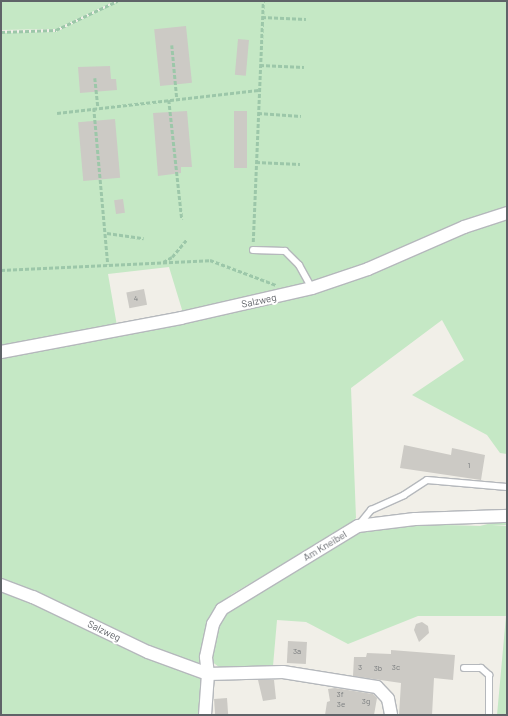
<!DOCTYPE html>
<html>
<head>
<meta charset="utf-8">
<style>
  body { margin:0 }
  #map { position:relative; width:508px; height:716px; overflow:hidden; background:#f1efe8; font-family:Barlow,sans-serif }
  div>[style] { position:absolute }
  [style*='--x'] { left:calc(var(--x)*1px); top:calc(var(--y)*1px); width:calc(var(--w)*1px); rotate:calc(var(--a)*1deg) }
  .green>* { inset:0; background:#c5e8c5 }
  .building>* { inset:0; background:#cccac5; transform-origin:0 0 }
  .path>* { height:2.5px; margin-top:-1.25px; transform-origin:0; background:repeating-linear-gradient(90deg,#9cc7a9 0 4px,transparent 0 6px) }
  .roads { filter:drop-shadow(1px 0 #b5b8bc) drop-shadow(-1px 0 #b5b8bc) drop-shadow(0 1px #b5b8bc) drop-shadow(0 -1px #b5b8bc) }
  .lane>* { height:6px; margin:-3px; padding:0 3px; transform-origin:3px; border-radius:3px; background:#fff }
  .street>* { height:12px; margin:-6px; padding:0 6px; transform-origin:6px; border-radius:6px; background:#fff }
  span { translate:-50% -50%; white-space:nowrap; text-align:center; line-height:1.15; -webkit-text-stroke:4px #fff; paint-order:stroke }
  .number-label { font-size:8px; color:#7a7d7f }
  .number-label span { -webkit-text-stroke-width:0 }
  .street-label { font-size:10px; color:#5f6368 }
  .frame { position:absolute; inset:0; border:2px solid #5f6368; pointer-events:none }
</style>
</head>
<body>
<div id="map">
  <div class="green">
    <i style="clip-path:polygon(1px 1px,115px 1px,56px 29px,1px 30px)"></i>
    <i style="clip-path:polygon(119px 1px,507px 1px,507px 208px,309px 285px,183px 313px,169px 267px,108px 274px,117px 326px,1px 350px,1px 33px,56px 32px)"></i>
    <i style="clip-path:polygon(507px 219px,507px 454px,500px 453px,487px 435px,412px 395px,464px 360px,442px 320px,351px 388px,356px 518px,350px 525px,232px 594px,218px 606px,202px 715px,1px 715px,1px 359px,318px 293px,465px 233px)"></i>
    <i style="clip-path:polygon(507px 519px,507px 525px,492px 526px,507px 526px,507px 715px,497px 715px,506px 616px,418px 616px,348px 644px,306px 622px,277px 620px,273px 666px,219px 667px,211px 661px,216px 627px,227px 610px,362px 530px,414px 524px,480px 526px)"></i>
  </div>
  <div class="building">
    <i style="left:186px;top:26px;width:57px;height:32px;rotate:84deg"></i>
    <i style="left:238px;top:39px;width:11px;height:36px;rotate:5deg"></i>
    <i style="clip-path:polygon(110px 66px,111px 79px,116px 79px,117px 90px,80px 93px,78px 67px)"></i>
    <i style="clip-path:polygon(187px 111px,192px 167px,181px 167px,181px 173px,158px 176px,153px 113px)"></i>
    <i style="left:234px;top:111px;width:13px;height:57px"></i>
    <i style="left:115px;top:119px;width:59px;height:37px;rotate:85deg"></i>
    <i style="left:123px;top:199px;width:14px;height:9px;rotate:82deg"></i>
    <i style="left:144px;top:289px;width:16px;height:18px;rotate:79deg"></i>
    <i style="clip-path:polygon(404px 445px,451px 455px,452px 448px,485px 455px,481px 480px,400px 468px)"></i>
    <i style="clip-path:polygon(422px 622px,428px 626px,429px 633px,419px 642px,414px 630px,416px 624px)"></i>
    <i style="left:288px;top:641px;width:19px;height:22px;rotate:3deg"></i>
    <i style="clip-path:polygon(391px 650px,455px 655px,453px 680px,434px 678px,432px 715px,399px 715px,401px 683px,353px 676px,354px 657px,366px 657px,367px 653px,391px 654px)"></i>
    <i style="clip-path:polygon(258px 680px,274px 680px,276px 699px,263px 701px)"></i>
    <i style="clip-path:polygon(335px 688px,373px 694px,377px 698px,374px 715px,325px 715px,327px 702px,330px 701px,328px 689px)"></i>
    <i style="left:227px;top:698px;width:16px;height:13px;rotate:86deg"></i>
  </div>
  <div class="path">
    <i style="--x:262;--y:17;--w:44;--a:2.6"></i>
    <i style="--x:1;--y:32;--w:55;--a:-2.1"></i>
    <i style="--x:56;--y:30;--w:68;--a:-25.4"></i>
    <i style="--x:172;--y:45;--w:54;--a:84.7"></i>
    <i style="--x:260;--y:65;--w:44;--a:2.6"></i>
    <i style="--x:95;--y:78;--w:30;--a:84"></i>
    <i style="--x:169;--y:100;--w:120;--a:83.8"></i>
    <i style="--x:94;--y:108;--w:157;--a:84.9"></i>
    <i style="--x:57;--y:113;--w:203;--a:-6.5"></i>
    <i style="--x:258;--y:113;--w:43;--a:4"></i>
    <i style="--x:256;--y:162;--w:44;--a:2.6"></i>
    <i style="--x:107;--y:233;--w:37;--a:8"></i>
    <i style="--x:253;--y:242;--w:241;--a:-87.6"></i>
    <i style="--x:163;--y:262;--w:10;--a:-29"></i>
    <i style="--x:172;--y:257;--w:23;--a:-50"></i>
    <i style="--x:1;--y:270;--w:209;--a:-2.7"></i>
    <i style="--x:210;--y:260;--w:71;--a:20.7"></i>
  </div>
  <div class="roads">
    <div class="lane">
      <i style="--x:253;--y:250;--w:32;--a:2"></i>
      <i style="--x:285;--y:251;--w:20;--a:45"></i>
      <i style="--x:299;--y:265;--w:26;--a:61"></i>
      <i style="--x:358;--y:526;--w:21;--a:-51"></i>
      <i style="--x:371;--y:510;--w:36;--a:-24"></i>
      <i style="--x:404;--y:495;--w:27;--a:-33"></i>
      <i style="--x:427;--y:480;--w:80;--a:5"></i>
      <i style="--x:464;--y:668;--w:17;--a:0"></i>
      <i style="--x:481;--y:668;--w:11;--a:41"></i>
      <i style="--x:489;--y:675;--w:40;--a:90"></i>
    </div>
    <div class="street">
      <i style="--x:1;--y:352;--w:183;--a:-10.7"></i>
      <i style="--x:181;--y:318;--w:134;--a:-12.9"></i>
      <i style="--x:312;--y:288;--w:59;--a:-18.7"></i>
      <i style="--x:368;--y:269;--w:105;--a:-23.6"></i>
      <i style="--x:464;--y:227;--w:45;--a:-18"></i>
      <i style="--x:1;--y:585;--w:34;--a:21"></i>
      <i style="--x:33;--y:597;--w:127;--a:25.6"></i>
      <i style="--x:148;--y:652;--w:64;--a:20.1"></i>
      <i style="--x:208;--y:674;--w:75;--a:-1.5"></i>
      <i style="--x:283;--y:672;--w:95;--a:9.1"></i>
      <i style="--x:377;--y:687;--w:16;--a:47"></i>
      <i style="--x:388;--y:699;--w:16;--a:79"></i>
      <i style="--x:205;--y:715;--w:41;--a:-85.8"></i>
      <i style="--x:208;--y:674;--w:17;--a:-97"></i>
      <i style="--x:206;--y:657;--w:34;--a:-78"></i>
      <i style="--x:213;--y:624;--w:17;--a:-59"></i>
      <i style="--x:222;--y:609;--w:159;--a:-31.4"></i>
      <i style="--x:358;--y:526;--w:57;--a:-7"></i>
      <i style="--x:415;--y:519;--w:92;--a:-1.9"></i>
    </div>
  </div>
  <div class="number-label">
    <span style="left:136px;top:299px">4</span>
    <span style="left:469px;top:466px">1</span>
    <span style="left:297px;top:652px">3a</span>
    <span style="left:360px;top:668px">3</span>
    <span style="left:396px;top:668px">3c</span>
    <span style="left:378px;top:669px">3b</span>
    <span style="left:340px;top:695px">3f</span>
    <span style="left:366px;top:702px">3g</span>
    <span style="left:341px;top:705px">3e</span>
  </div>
  <div class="street-label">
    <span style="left:259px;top:301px;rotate:-12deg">Salzweg</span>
    <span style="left:325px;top:546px;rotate:-31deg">Am Kneibel</span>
    <span style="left:104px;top:631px;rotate:26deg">Salzweg</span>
  </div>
  <div class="frame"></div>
</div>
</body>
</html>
